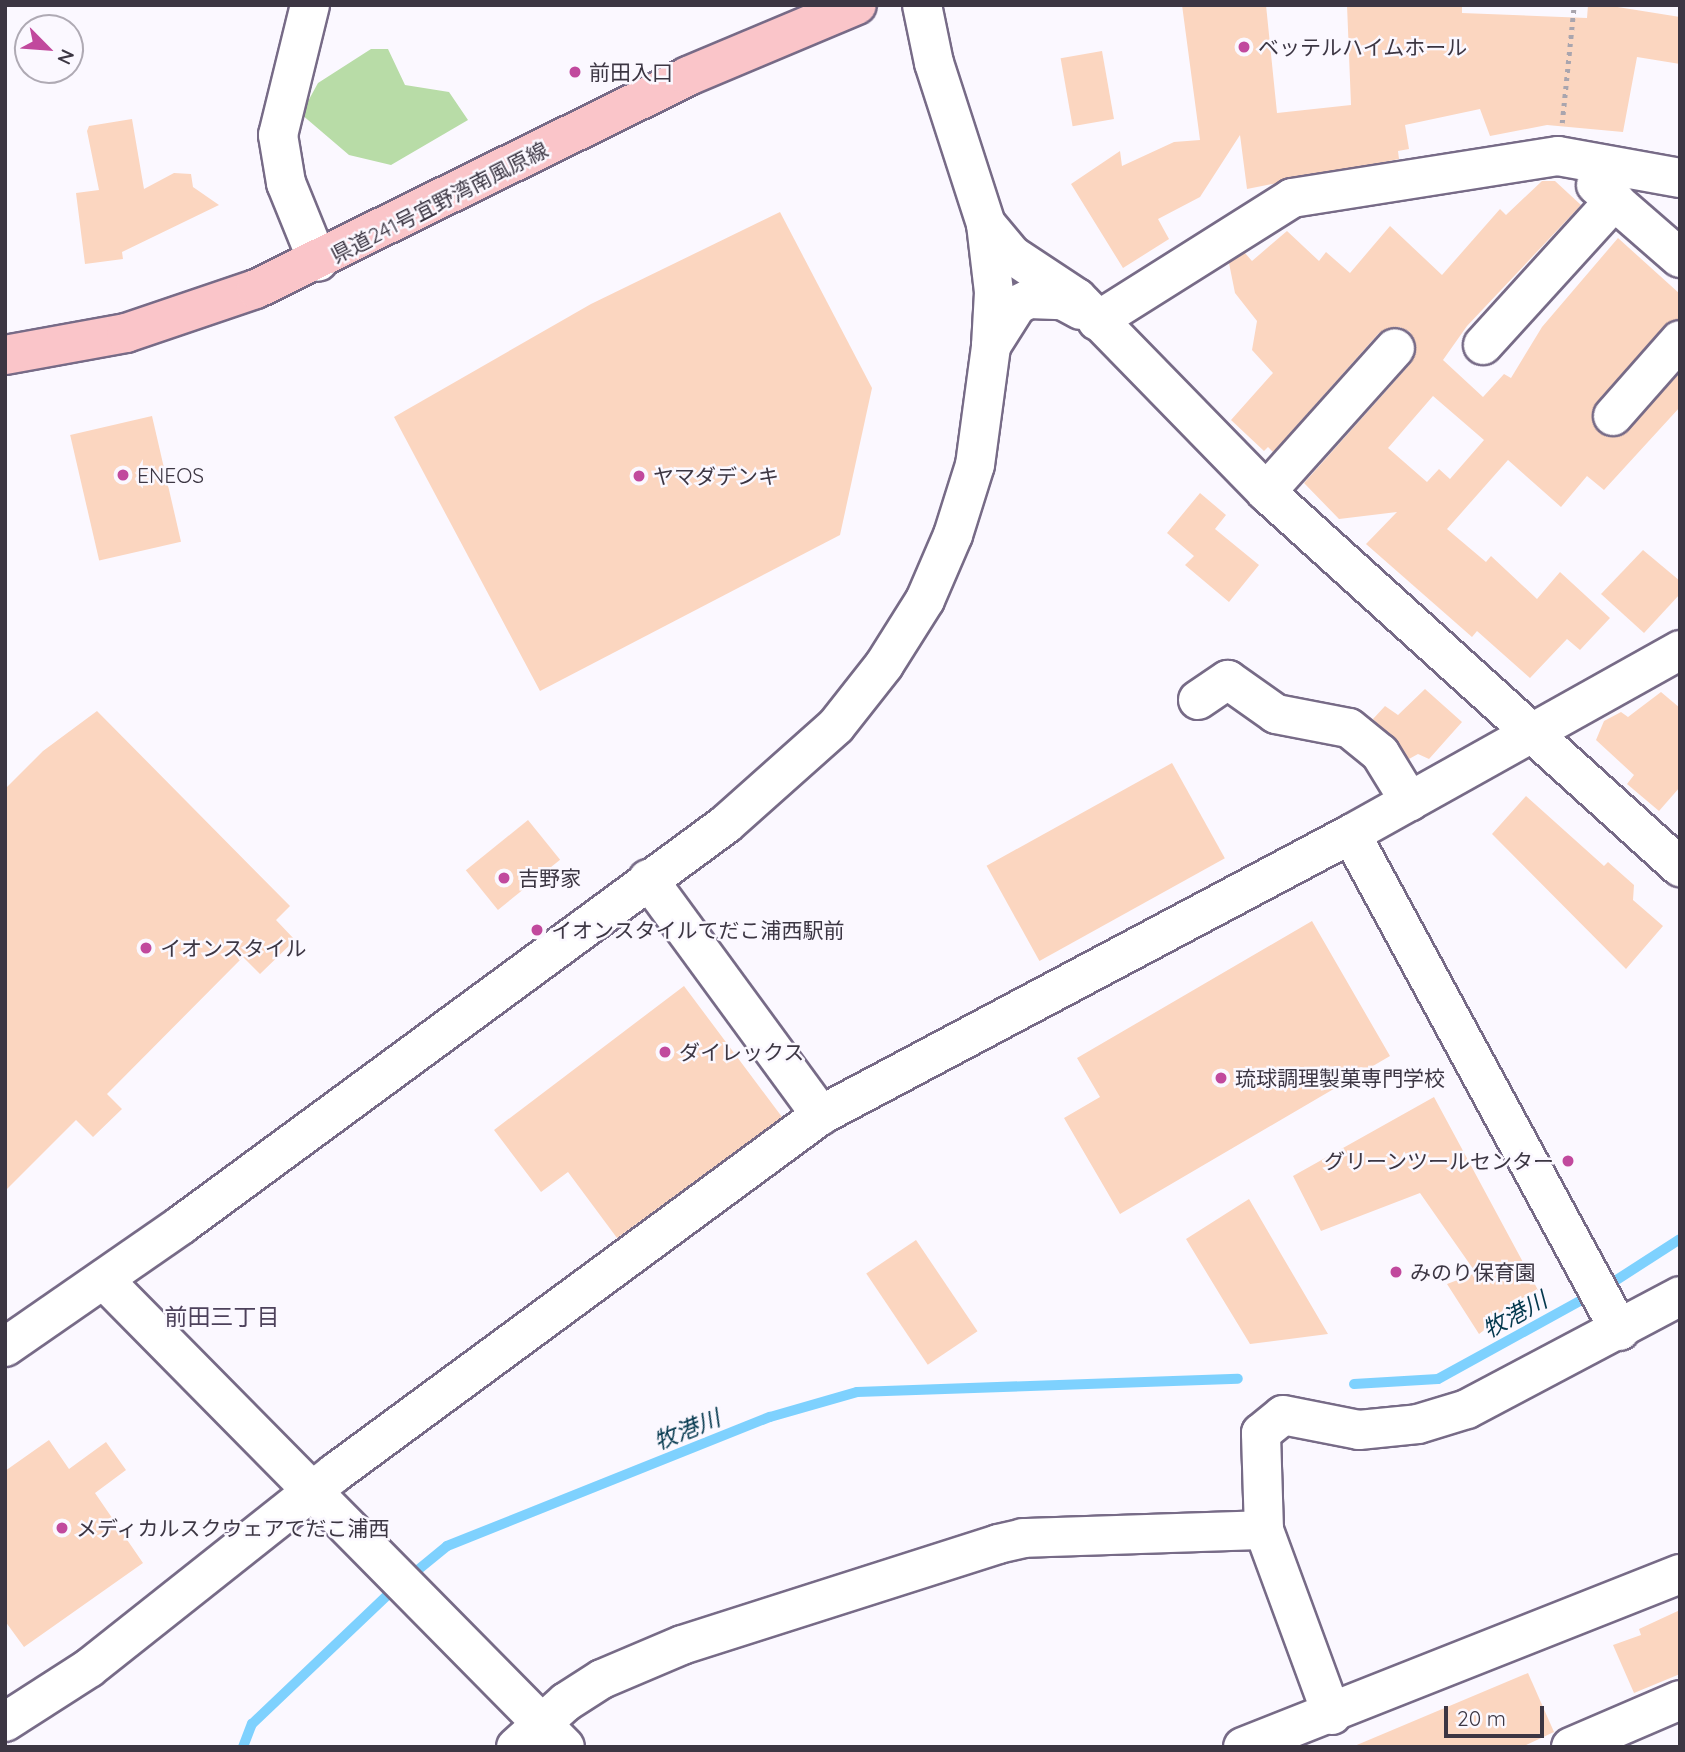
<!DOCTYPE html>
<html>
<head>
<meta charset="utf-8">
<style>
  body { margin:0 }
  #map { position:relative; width:1685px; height:1752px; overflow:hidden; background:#fbf8ff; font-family:Quicksand,"Noto Sans JP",sans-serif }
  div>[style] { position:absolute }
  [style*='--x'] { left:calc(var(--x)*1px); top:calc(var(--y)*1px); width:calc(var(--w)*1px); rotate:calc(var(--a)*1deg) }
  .green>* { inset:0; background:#b8dca7 }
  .stream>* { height:10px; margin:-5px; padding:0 5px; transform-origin:5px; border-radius:5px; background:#7ed1fe }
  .building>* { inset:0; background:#fbd6c0; transform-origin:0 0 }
  .path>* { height:4.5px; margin-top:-2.25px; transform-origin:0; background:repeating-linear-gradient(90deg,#a9a5ae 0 3.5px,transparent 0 8.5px) }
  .roads { filter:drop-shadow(2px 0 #776b87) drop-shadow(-2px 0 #776b87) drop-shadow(0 2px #776b87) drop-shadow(0 -2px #776b87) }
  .minor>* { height:38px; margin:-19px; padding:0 19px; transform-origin:19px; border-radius:19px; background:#fff }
  .major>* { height:38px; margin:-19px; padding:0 19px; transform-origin:19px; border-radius:19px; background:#fac5c9 }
  .dots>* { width:19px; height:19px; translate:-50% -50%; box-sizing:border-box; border:4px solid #fbf8ff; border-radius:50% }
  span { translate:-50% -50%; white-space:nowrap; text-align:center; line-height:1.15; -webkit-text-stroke:5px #fbf8ff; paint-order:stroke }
  .poi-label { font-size:21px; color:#3c3643 }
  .left { translate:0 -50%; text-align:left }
  .right { translate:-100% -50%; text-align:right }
  .street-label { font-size:21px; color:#3c3643 }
  .water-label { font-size:23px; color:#04384e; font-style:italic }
  .neighbourhood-label { font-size:23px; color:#4d415b }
  .frame { position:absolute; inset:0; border:7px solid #3c3643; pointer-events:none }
  .north { position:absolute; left:14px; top:14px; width:70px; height:70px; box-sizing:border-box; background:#fbf8ff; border:2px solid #afaab4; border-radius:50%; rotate:115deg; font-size:19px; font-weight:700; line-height:28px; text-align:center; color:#3c3643 }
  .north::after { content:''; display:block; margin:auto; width:24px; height:32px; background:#c1499d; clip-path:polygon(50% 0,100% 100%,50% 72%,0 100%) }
  .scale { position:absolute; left:1444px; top:1706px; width:100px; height:32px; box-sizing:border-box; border:4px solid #3c3643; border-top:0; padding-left:9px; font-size:21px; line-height:24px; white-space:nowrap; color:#3c3643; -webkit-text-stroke:5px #fbf8ff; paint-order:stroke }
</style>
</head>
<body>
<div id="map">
  <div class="green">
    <i style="clip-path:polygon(371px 49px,388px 49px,405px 85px,449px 92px,468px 120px,391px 165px,349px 155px,301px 114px,318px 83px)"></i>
  </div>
  <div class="stream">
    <i style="--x:1604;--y:1288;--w:90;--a:-32.8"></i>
    <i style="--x:1354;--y:1384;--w:84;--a:-3.4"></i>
    <i style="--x:1438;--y:1379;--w:175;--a:-28.8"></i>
    <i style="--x:408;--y:1578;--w:50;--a:-39.4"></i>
    <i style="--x:447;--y:1546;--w:348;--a:-21.8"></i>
    <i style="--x:770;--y:1417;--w:91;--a:-16"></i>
    <i style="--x:857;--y:1392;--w:381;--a:-2"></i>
    <i style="--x:243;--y:1747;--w:25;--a:-69"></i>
    <i style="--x:252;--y:1724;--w:199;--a:-43.6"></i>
  </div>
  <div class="building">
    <i style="clip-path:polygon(1182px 5px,1266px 5px,1277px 113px,1351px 105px,1347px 5px,1462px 5px,1462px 13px,1587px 18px,1588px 5px,1605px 5px,1680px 17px,1680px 64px,1637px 57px,1623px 132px,1547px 125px,1490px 136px,1480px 109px,1405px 125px,1409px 149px,1398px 151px,1399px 159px,1247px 189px,1240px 135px,1200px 197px,1158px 219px,1169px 239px,1123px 268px,1071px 184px,1120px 151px,1122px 166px,1174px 142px,1200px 140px)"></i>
    <i style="left:1102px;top:51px;width:69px;height:42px;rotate:80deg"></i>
    <i style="clip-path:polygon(132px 119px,144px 189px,174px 173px,191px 174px,193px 187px,219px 205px,122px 252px,123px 259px,85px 264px,76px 193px,99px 190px,87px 131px,89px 126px)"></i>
    <i style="clip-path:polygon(evenodd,1542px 181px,1555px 181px,1581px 205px,1467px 326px,1443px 360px,1483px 397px,1504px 374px,1511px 378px,1542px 327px,1618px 238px,1680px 294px,1680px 319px,1664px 326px,1597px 402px,1593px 424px,1608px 437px,1621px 436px,1680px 373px,1680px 407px,1604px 490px,1587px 476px,1561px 507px,1508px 460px,1447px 529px,1486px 562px,1491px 556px,1537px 599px,1560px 572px,1610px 618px,1580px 650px,1567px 639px,1530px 678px,1477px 631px,1472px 637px,1366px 544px,1397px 512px,1339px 519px,1304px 483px,1411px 363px,1416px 352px,1410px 332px,1399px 327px,1379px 333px,1273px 452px,1268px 447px,1264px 451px,1231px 420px,1273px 373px,1252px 350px,1257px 321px,1235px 293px,1229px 263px,1245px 253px,1252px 261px,1287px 231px,1319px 261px,1326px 252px,1350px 273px,1390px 226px,1442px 275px,1500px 209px,1506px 215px,1542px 181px,1433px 396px,1484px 440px,1450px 479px,1439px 469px,1427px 482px,1388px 448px,1433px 396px)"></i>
    <i style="clip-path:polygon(780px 212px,872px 388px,840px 535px,540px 691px,394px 417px,591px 304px)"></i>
    <i style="left:152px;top:416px;width:129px;height:84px;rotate:77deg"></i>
    <i style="clip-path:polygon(1200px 493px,1226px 515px,1215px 529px,1259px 565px,1229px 602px,1185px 565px,1194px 556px,1167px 533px)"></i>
    <i style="clip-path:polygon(1643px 550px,1680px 581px,1680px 594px,1644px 633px,1601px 594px)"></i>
    <i style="clip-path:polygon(1425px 689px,1462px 722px,1429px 759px,1418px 754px,1409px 759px,1373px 719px,1385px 706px,1398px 715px)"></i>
    <i style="clip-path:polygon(1661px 692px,1680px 708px,1680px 787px,1659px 811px,1627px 784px,1634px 775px,1596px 740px,1604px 721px,1621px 712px,1628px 717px)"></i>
    <i style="clip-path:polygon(97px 711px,290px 906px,276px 920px,295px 940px,260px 974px,243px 957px,107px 1094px,122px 1109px,93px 1137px,76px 1120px,5px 1191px,5px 789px,43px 751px)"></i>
    <i style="left:1172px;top:763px;width:109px;height:212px;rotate:61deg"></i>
    <i style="clip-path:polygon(1526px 796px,1604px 866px,1608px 862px,1634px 885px,1633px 900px,1663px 926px,1626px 969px,1492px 834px)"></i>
    <i style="left:528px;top:820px;width:51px;height:80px;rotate:51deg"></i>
    <i style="clip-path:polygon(1312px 921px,1390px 1056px,1120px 1214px,1064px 1118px,1100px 1097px,1077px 1058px)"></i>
    <i style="clip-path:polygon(684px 986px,782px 1117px,617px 1238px,568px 1172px,541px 1192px,494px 1130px)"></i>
    <i style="clip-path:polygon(1434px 1097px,1538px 1290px,1479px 1334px,1447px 1284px,1476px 1273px,1420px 1193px,1321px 1231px,1293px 1176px)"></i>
    <i style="clip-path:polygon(1249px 1199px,1281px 1254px,1328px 1334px,1250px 1344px,1186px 1239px)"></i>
    <i style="left:916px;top:1240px;width:110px;height:60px;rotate:56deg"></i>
    <i style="clip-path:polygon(49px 1440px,69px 1469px,106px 1442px,126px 1470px,95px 1493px,143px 1563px,24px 1647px,5px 1621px,5px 1471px)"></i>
    <i style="clip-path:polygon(1680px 1610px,1680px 1674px,1634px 1693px,1613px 1645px,1641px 1635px,1639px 1629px)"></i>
    <i style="clip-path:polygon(1528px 1673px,1554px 1732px,1522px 1747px,1352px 1747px)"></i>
  </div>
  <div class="path">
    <i style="--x:1562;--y:123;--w:119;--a:-84.2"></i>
  </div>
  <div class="roads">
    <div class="minor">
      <i style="--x:310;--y:5;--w:134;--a:103.8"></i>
      <i style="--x:278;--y:135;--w:49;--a:80.5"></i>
      <i style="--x:286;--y:183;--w:85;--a:67.9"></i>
      <i style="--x:1596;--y:185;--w:111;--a:41"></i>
      <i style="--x:986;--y:224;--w:40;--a:50"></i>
      <i style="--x:1012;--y:255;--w:78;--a:33.5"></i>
      <i style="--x:1077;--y:298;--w:271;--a:45.7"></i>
      <i style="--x:1266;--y:492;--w:559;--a:42.17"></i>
      <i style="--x:1097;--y:321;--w:231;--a:-32.2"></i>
      <i style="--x:1292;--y:198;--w:269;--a:-9"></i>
      <i style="--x:1558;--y:156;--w:124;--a:10.2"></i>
      <i style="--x:1483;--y:345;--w:196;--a:-47.7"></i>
      <i style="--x:991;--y:346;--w:49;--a:-57.6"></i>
      <i style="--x:1017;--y:305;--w:13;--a:-27"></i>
      <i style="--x:1029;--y:299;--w:33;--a:2"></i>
      <i style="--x:1062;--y:300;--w:21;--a:28"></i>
      <i style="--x:1613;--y:416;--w:101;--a:-48.6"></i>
      <i style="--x:1266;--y:492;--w:193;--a:-48.1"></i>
      <i style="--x:1198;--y:700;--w:36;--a:-34"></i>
      <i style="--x:1228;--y:680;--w:59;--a:35.3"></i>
      <i style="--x:1276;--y:714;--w:74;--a:10.9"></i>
      <i style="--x:1349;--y:728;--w:40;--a:39"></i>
      <i style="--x:1380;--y:753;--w:57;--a:58.5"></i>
      <i style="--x:1351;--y:834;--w:565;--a:61.58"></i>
      <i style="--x:648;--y:879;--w:293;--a:53.8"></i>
      <i style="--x:104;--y:1280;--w:656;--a:45.37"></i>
      <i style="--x:5;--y:1347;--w:214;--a:-34.7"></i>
      <i style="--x:181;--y:1225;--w:677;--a:-36.34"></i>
      <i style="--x:726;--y:824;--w:147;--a:-41.7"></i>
      <i style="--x:836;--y:726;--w:78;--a:-51.8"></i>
      <i style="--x:884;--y:665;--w:77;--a:-57.8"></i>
      <i style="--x:925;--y:600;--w:71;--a:-66.7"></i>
      <i style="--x:953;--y:535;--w:73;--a:-72.6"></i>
      <i style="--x:975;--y:465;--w:120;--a:-82.3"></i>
      <i style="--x:991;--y:346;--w:54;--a:-86.8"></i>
      <i style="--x:994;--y:292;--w:68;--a:-96.7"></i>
      <i style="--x:986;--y:224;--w:169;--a:-107.9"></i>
      <i style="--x:934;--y:63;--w:59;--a:-101.7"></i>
      <i style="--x:1332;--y:1715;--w:197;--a:-110.2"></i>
      <i style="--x:1264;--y:1530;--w:97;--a:-91.8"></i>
      <i style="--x:1261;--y:1433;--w:28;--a:-39"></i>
      <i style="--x:1283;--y:1415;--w:77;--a:11.2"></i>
      <i style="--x:1359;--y:1430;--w:59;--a:-5.8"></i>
      <i style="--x:1418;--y:1424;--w:51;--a:-17"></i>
      <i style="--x:1467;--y:1409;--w:241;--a:-27.9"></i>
      <i style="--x:5;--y:1722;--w:100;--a:-32.7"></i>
      <i style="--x:89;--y:1668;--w:314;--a:-38.4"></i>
      <i style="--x:335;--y:1473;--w:604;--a:-36.38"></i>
      <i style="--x:821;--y:1115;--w:600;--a:-27.93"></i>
      <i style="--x:1351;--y:834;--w:377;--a:-29.2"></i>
      <i style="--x:516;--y:1747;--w:67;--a:-42"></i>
      <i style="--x:566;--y:1702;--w:43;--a:-32.6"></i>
      <i style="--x:602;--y:1679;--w:87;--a:-23"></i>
      <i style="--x:682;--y:1645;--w:332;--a:-17.7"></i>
      <i style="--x:998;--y:1544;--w:26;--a:-13"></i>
      <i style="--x:1023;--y:1538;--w:241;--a:-1.9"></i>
      <i style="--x:1243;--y:1747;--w:470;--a:-21.6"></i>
      <i style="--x:1571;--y:1747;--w:119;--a:-23.3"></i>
    </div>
    <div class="major">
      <i style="--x:5;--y:355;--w:123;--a:-10.3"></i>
      <i style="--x:126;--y:333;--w:137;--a:-18.7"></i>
      <i style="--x:256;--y:289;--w:482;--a:-26.2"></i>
      <i style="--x:688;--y:76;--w:183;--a:-22.8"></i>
    </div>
  </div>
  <div class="dots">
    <i style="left:1244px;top:47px;background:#c1499d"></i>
    <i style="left:575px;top:72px;background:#c1499d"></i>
    <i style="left:123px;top:475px;background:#c1499d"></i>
    <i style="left:639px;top:476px;background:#c1499d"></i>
    <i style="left:504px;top:878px;background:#c1499d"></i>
    <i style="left:537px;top:930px;background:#c1499d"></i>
    <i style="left:146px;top:948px;background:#c1499d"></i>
    <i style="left:665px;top:1052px;background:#c1499d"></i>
    <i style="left:1221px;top:1078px;background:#c1499d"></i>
    <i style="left:1568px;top:1161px;background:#c1499d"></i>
    <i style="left:1396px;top:1272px;background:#c1499d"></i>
    <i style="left:62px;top:1528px;background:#c1499d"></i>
  </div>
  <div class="poi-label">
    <span class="left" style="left:1258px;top:47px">ベッテルハイムホール</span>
    <span class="left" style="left:589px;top:72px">前田入口</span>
    <span class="left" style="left:137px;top:475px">ENEOS</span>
    <span class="left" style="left:653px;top:476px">ヤマダデンキ</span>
    <span class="left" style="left:518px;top:878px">吉野家</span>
    <span class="left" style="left:551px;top:930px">イオンスタイルてだこ浦西駅前</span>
    <span class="left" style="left:160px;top:948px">イオンスタイル</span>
    <span class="left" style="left:679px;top:1052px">ダイレックス</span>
    <span class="left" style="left:1235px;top:1078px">琉球調理製菓専門学校</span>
    <span class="right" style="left:1554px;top:1161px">グリーンツールセンター</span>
    <span class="left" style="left:1410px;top:1272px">みのり保育園</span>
    <span class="left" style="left:76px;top:1528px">メディカルスクウェアてだこ浦西</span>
  </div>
  <div class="street-label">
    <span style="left:439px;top:202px;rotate:-27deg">県道241号宜野湾南風原線</span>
  </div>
  <div class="water-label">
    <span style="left:1515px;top:1315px;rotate:-29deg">牧港川</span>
    <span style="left:687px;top:1430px;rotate:-22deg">牧港川</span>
  </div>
  <div class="neighbourhood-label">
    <span style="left:222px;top:1317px">前田三丁目</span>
  </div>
  <div class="frame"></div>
  <div class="north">N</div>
  <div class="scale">20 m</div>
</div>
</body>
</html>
